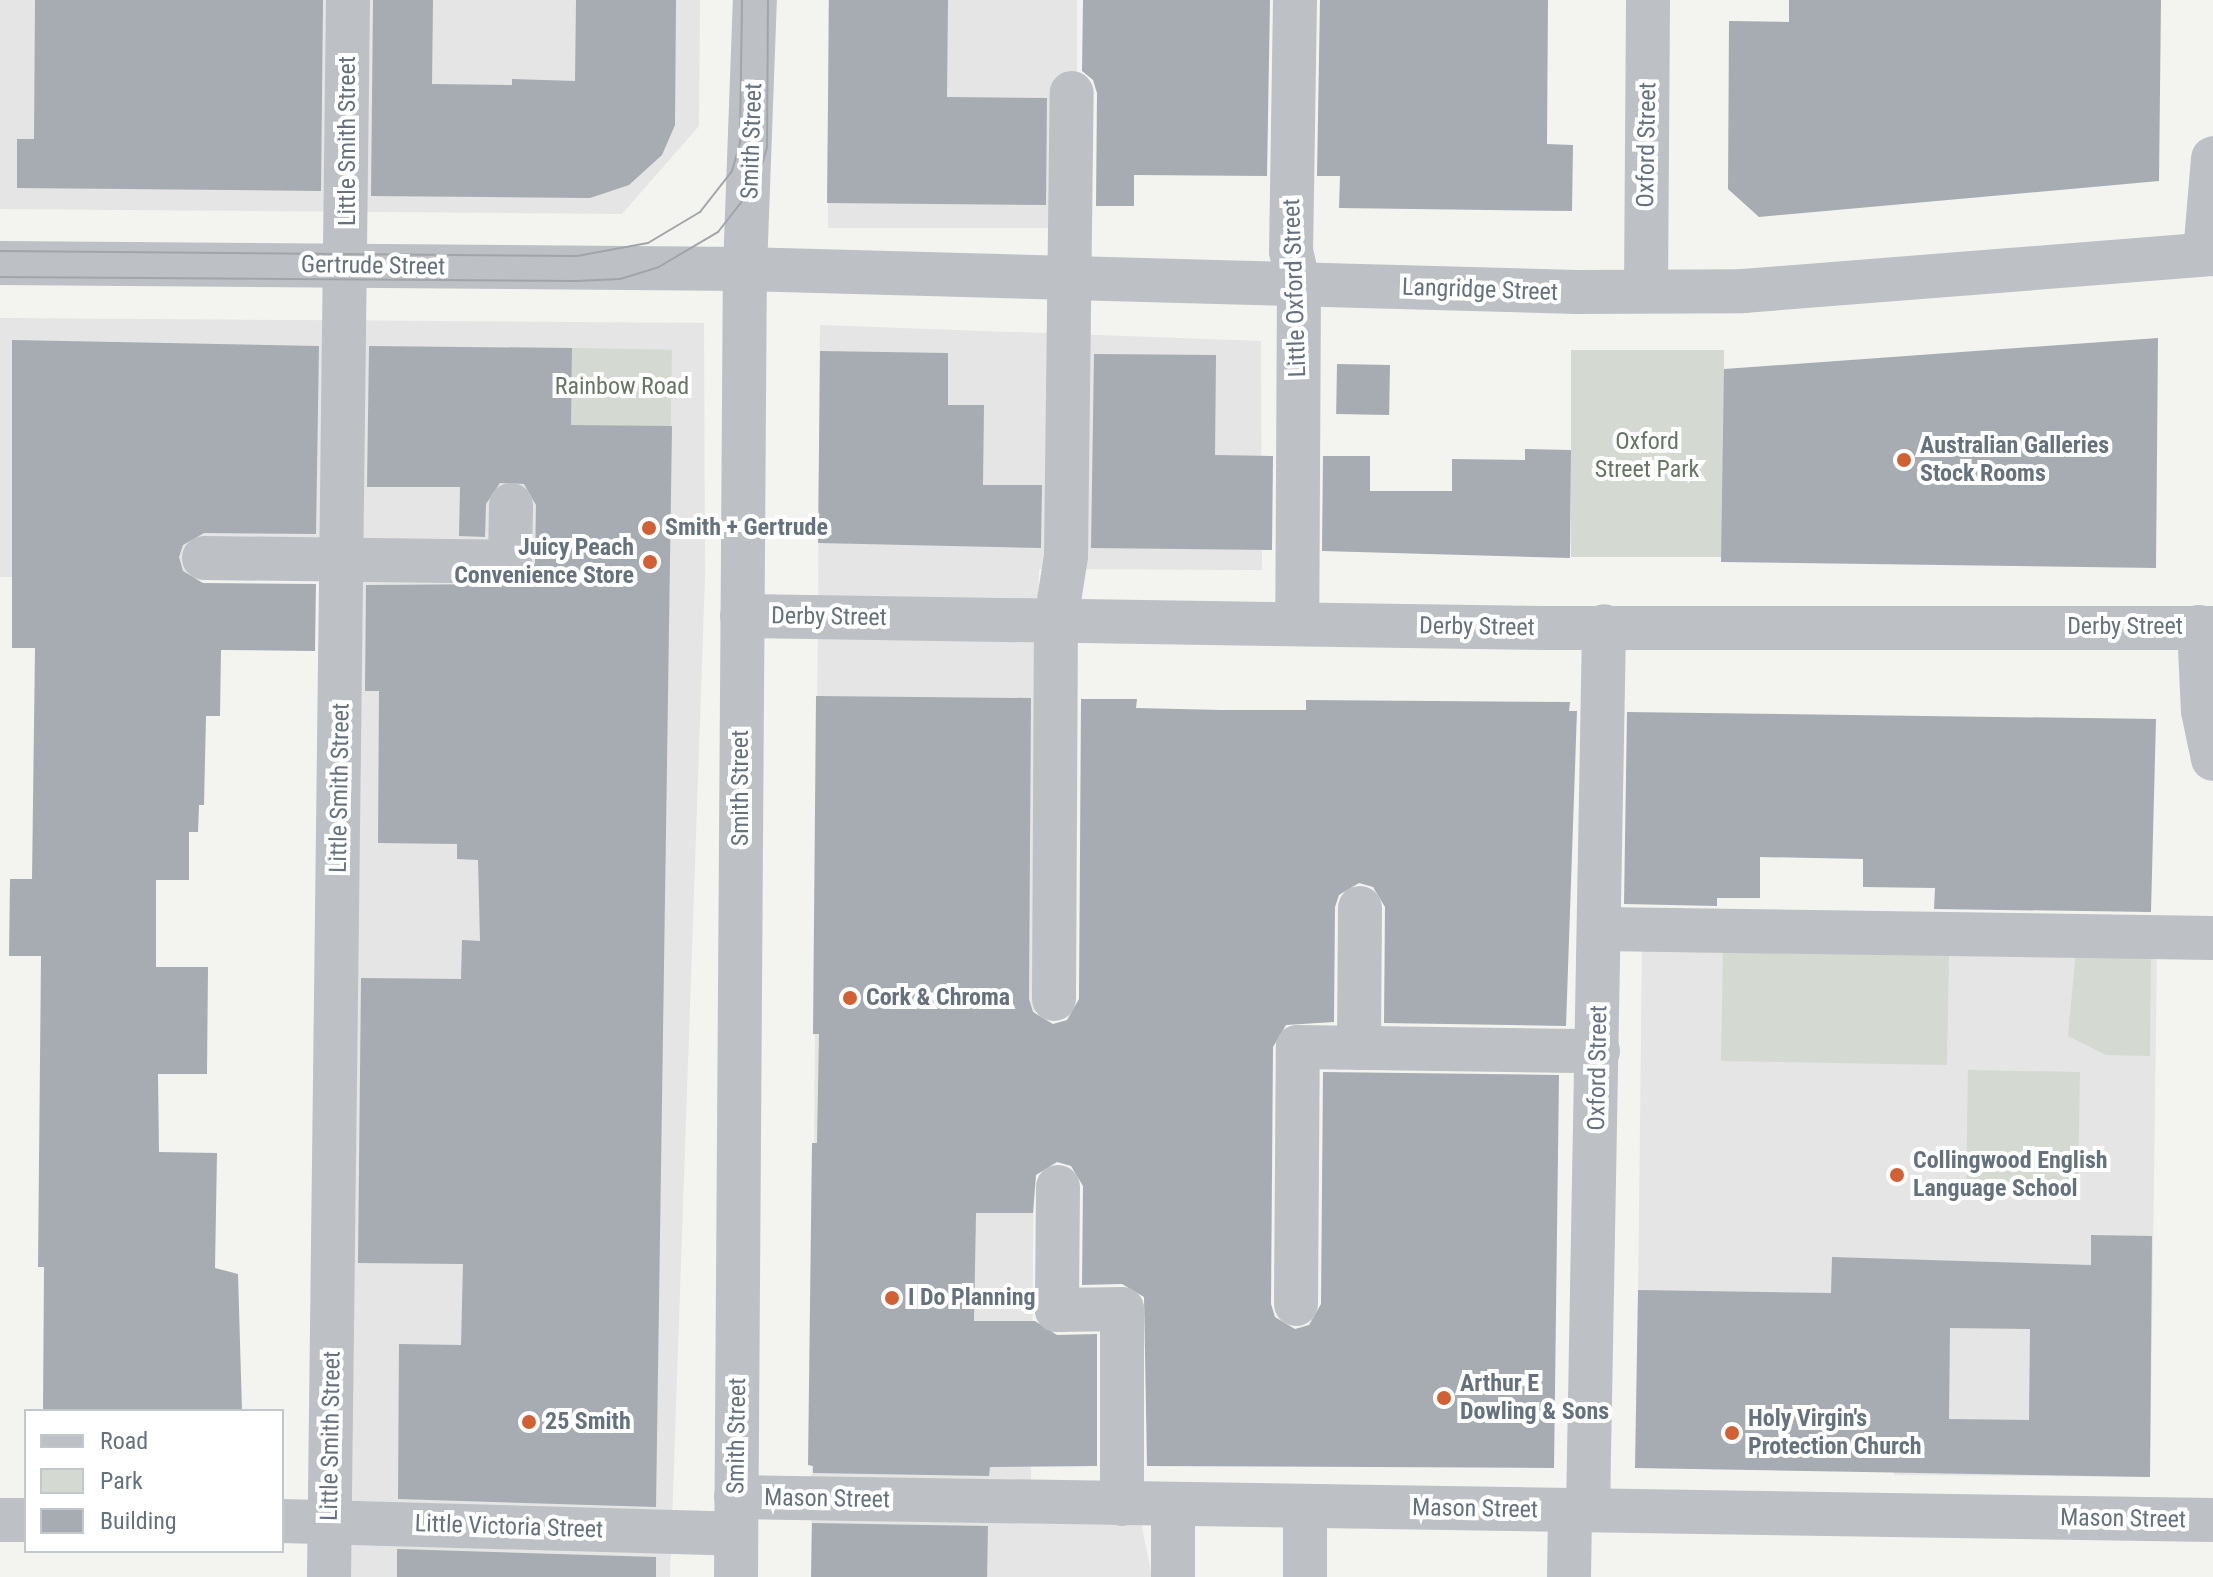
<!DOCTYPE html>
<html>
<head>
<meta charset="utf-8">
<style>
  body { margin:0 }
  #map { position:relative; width:2213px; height:1577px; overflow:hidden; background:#f3f4f0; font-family:"Roboto Condensed",sans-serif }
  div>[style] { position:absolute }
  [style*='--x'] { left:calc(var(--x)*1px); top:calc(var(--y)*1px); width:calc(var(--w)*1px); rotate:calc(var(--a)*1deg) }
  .built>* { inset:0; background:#e4e5e4; transform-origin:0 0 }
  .green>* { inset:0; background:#d4dad2; transform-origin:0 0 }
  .building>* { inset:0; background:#a6acb2; transform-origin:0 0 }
  .minor>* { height:44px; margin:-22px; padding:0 22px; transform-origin:22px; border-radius:22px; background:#bdc0c4 }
  .tram>* { height:2px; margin:-1px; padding:0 1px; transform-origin:1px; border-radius:1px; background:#a1a5aa }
  .dots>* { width:22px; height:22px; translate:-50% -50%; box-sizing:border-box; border:4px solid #fff; border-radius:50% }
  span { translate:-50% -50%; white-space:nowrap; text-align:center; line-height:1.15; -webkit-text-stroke:8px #fff; paint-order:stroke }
  .street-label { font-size:24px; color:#65727e }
  .park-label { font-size:24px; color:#667663 }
  .poi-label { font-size:24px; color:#65727e; font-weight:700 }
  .left { translate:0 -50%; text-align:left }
  .right { translate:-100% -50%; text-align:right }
  .legend { position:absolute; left:24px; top:1409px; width:260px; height:144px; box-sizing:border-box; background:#fff; border:2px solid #c1c7cb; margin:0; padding:10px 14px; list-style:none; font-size:24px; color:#65727e }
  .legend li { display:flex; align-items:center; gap:16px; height:40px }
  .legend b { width:40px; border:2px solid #c1c7cb }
</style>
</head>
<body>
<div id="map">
  <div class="built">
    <i style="clip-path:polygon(0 0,700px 0,699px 126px,622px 214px,0 209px)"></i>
    <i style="left:828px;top:0;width:249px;height:228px"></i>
    <i style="clip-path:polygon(0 318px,704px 323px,705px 578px,670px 1577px,347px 1577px,362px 577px,0 577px)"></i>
    <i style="clip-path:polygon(820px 325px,1261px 341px,1262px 570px,1039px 569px,1031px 1490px,1135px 1492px,1152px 1577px,811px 1577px)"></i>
    <i style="clip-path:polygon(1642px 946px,2157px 951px,2150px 1477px,1894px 1475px,1895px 1396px,1637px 1392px)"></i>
  </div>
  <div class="green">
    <i style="left:572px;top:348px;width:100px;height:77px;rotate:1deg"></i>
    <i style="left:1571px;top:350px;width:153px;height:207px"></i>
    <i style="left:1723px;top:947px;width:226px;height:114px;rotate:1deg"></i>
    <i style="clip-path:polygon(2076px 950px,2151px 951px,2150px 1056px,2106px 1055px,2068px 1036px)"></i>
    <i style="left:1968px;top:1070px;width:112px;height:111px;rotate:1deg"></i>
  </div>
  <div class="building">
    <i style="clip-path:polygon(35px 0,323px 0,321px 191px,17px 188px,17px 139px,34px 139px)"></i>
    <i style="clip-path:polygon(373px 0,433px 0,432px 84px,512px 85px,512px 79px,575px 81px,576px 0,676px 0,675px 125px,662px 155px,629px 185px,590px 198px,371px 196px)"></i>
    <i style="clip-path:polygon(829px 0,948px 0,947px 97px,1047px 98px,1046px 205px,827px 203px)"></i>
    <i style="clip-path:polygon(1083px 0,1270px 0,1267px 176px,1134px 175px,1134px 206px,1096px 206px,1097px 93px,1093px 80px,1082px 71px)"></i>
    <i style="clip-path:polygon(1320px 0,1548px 0,1547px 144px,1573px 145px,1572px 211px,1339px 208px,1340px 176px,1317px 176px)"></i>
    <i style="clip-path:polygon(1789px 0,2161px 0,2159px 181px,1759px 217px,1728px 189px,1729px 21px,1789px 22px)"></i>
    <i style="clip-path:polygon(2158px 338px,2156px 568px,1721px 562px,1724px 369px)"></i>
    <i style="clip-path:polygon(12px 340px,319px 346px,316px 534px,204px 533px,183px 545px,179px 557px,183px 571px,203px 583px,316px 584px,315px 651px,221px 650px,220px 716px,206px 716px,204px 805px,199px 805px,198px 832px,189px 832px,189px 880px,156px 880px,156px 967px,208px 967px,207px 1074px,158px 1074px,159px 1152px,217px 1153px,215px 1268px,238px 1274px,242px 1411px,43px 1411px,44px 1267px,38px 1267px,41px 956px,9px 956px,10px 879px,32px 879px,35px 648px,12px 648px)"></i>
    <i style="clip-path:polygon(369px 346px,572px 348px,571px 425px,672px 426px,656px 1507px,398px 1499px,399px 1344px,461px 1345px,463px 1264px,358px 1263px,361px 978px,461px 979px,462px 940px,480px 941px,478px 860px,457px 859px,457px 844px,378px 843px,379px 691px,365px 691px,366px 585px,521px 584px,535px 563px,536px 505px,524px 484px,500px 483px,486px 504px,485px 537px,459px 536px,460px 487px,367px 487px)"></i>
    <i style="clip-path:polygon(820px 351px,948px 353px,948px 405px,984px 405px,983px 485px,1042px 485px,1041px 548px,818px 543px)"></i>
    <i style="clip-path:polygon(1094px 354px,1216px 355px,1215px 455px,1273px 456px,1272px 550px,1091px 548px)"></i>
    <i style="left:1337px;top:364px;width:53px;height:50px;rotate:1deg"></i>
    <i style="clip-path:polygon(1525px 449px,1571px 450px,1570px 558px,1322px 551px,1323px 456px,1370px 456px,1370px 491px,1452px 491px,1452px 459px,1525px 460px)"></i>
    <i style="clip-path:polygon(816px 696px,1031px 698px,1029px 999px,1033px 1012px,1053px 1024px,1067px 1020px,1079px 999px,1081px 699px,1137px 699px,1136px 708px,1222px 710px,1306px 710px,1306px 700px,1570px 702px,1569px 711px,1577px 711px,1566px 1026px,1384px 1023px,1385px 907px,1373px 887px,1359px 883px,1339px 895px,1335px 907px,1334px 1022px,1286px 1025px,1273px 1047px,1271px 1304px,1275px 1317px,1295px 1329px,1309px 1325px,1321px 1304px,1323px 1072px,1559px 1075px,1554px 1468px,1147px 1466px,1144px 1297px,1122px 1284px,1082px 1285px,1083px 1186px,1071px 1166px,1057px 1162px,1036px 1175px,1033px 1213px,976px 1213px,974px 1321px,1035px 1321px,1057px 1335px,1097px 1334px,1097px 1466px,990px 1467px,989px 1476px,813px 1473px,813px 1466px,808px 1465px,812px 1143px,817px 1143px,819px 1034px,813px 1034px)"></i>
    <i style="clip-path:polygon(1627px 712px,2156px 719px,2151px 912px,1934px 909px,1935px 888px,1863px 887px,1863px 859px,1760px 857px,1760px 898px,1717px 898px,1717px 906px,1624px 904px)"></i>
    <i style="clip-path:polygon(evenodd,2091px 1235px,2152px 1236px,2150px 1477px,1635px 1468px,1638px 1290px,1831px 1293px,1832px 1257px,2091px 1265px,2091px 1235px,1950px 1328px,2030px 1329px,2029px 1420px,1949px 1419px,1950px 1328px)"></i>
    <i style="left:812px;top:1523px;width:176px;height:54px;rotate:1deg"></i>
    <i style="clip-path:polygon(397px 1549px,656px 1557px,656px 1577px,397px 1577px)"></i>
  </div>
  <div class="minor">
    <i style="--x:1295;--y:0;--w:251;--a:90.9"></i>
    <i style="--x:1291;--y:251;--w:35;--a:77"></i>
    <i style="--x:1299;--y:285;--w:339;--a:90.3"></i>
    <i style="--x:2205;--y:254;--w:96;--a:-85.2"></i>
    <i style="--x:0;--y:263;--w:745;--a:0.46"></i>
    <i style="--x:745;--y:269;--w:832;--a:1.58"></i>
    <i style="--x:1577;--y:292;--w:166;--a:-0.3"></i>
    <i style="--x:1743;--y:291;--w:471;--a:-4.5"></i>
    <i style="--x:1646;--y:291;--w:291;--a:-89.6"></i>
    <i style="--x:204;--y:558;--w:306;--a:0.7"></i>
    <i style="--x:510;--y:562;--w:57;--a:-89"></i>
    <i style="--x:742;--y:616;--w:802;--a:0.86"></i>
    <i style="--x:1544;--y:628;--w:669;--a:0"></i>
    <i style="--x:2199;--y:627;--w:84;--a:87.3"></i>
    <i style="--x:2203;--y:711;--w:49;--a:78.2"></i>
    <i style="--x:1601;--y:929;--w:612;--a:0.84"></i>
    <i style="--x:1054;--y:999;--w:379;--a:-89.7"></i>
    <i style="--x:1056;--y:620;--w:65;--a:-81.1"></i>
    <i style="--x:1066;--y:556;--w:463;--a:-89.3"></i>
    <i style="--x:1359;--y:1048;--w:140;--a:-89.6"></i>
    <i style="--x:1058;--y:1187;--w:123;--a:90.5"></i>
    <i style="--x:1057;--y:1310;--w:65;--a:-0.9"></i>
    <i style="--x:1122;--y:1309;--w:195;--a:90"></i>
    <i style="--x:1296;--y:1304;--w:257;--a:-89.6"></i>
    <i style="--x:1298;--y:1047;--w:300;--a:0.8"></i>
    <i style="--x:736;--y:1497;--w:1477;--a:0.89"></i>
    <i style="--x:1588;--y:1510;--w:884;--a:-88.96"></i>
    <i style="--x:0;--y:1520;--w:26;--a:0"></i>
    <i style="--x:282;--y:1521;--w:454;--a:1.6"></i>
    <i style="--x:329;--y:1577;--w:1577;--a:-89.31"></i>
    <i style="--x:736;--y:1577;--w:1308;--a:-89.61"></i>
    <i style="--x:745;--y:269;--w:269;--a:-87.9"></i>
    <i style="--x:1173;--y:1577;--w:73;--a:-90"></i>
    <i style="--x:1305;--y:1577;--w:71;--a:-90"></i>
    <i style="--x:1569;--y:1577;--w:66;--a:-89.1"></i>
  </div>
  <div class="tram">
    <i style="--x:0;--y:251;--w:577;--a:0.5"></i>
    <i style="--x:577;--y:256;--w:72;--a:-10.4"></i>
    <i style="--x:648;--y:243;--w:61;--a:-30.8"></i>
    <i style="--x:700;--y:212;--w:52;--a:-52"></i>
    <i style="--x:732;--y:171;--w:29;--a:-74"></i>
    <i style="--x:740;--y:143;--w:143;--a:-89.2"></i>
    <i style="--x:0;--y:277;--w:576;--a:0.4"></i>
    <i style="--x:576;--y:281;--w:44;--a:-2.6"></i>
    <i style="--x:620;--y:279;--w:39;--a:-17"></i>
    <i style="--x:657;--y:268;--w:71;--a:-30.5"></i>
    <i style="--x:718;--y:232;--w:63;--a:-52"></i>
    <i style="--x:757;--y:182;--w:37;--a:-74"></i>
    <i style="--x:767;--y:146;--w:146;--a:-89.6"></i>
  </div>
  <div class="dots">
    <i style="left:1904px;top:460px;background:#d26032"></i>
    <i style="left:649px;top:528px;background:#d26032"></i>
    <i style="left:650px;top:562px;background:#d26032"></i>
    <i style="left:850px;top:998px;background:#d26032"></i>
    <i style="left:1897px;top:1175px;background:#d26032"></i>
    <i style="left:892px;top:1298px;background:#d26032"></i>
    <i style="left:1444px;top:1398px;background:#d26032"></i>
    <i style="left:529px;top:1422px;background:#d26032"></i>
    <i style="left:1732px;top:1433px;background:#d26032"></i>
  </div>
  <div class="street-label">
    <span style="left:348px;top:141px;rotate:-90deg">Little Smith Street</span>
    <span style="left:752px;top:141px;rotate:-88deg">Smith Street</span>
    <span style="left:1647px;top:145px;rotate:-89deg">Oxford Street</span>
    <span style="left:373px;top:266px;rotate:1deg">Gertrude Street</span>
    <span style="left:1295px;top:288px;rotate:-92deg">Little Oxford Street</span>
    <span style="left:1480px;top:290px;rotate:2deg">Langridge Street</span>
    <span style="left:829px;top:617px;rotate:1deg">Derby Street</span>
    <span style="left:1477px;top:627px;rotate:1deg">Derby Street</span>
    <span style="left:2125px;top:627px">Derby Street</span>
    <span style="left:340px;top:788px;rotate:-89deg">Little Smith Street</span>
    <span style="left:741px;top:788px;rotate:-90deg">Smith Street</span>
    <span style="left:1598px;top:1068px;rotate:-89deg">Oxford Street</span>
    <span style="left:331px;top:1436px;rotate:-89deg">Little Smith Street</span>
    <span style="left:737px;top:1436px;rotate:-89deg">Smith Street</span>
    <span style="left:827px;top:1499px;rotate:1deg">Mason Street</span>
    <span style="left:1475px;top:1509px;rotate:1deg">Mason Street</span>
    <span style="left:2123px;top:1519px;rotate:1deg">Mason Street</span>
    <span style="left:509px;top:1527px;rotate:2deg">Little Victoria Street</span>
  </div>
  <div class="park-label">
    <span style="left:622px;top:387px">Rainbow Road</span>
    <span style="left:1647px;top:456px">Oxford<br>Street Park</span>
  </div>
  <div class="poi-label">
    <span class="left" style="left:1920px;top:460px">Australian Galleries<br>Stock Rooms</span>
    <span class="left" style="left:665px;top:528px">Smith + Gertrude</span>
    <span class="right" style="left:634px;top:562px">Juicy Peach<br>Convenience Store</span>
    <span class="left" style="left:866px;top:998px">Cork &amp; Chroma</span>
    <span class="left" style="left:1913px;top:1175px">Collingwood English<br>Language School</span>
    <span class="left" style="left:908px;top:1298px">I Do Planning</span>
    <span class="left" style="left:1460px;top:1398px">Arthur E<br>Dowling &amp; Sons</span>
    <span class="left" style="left:1748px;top:1433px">Holy Virgin's<br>Protection Church</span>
    <span class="left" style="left:545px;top:1422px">25 Smith</span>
  </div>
  <ul class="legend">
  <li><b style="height:10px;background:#bdc0c4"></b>Road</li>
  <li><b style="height:22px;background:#d4dad2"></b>Park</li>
  <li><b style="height:22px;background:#a6acb2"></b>Building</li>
  </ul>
</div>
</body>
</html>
